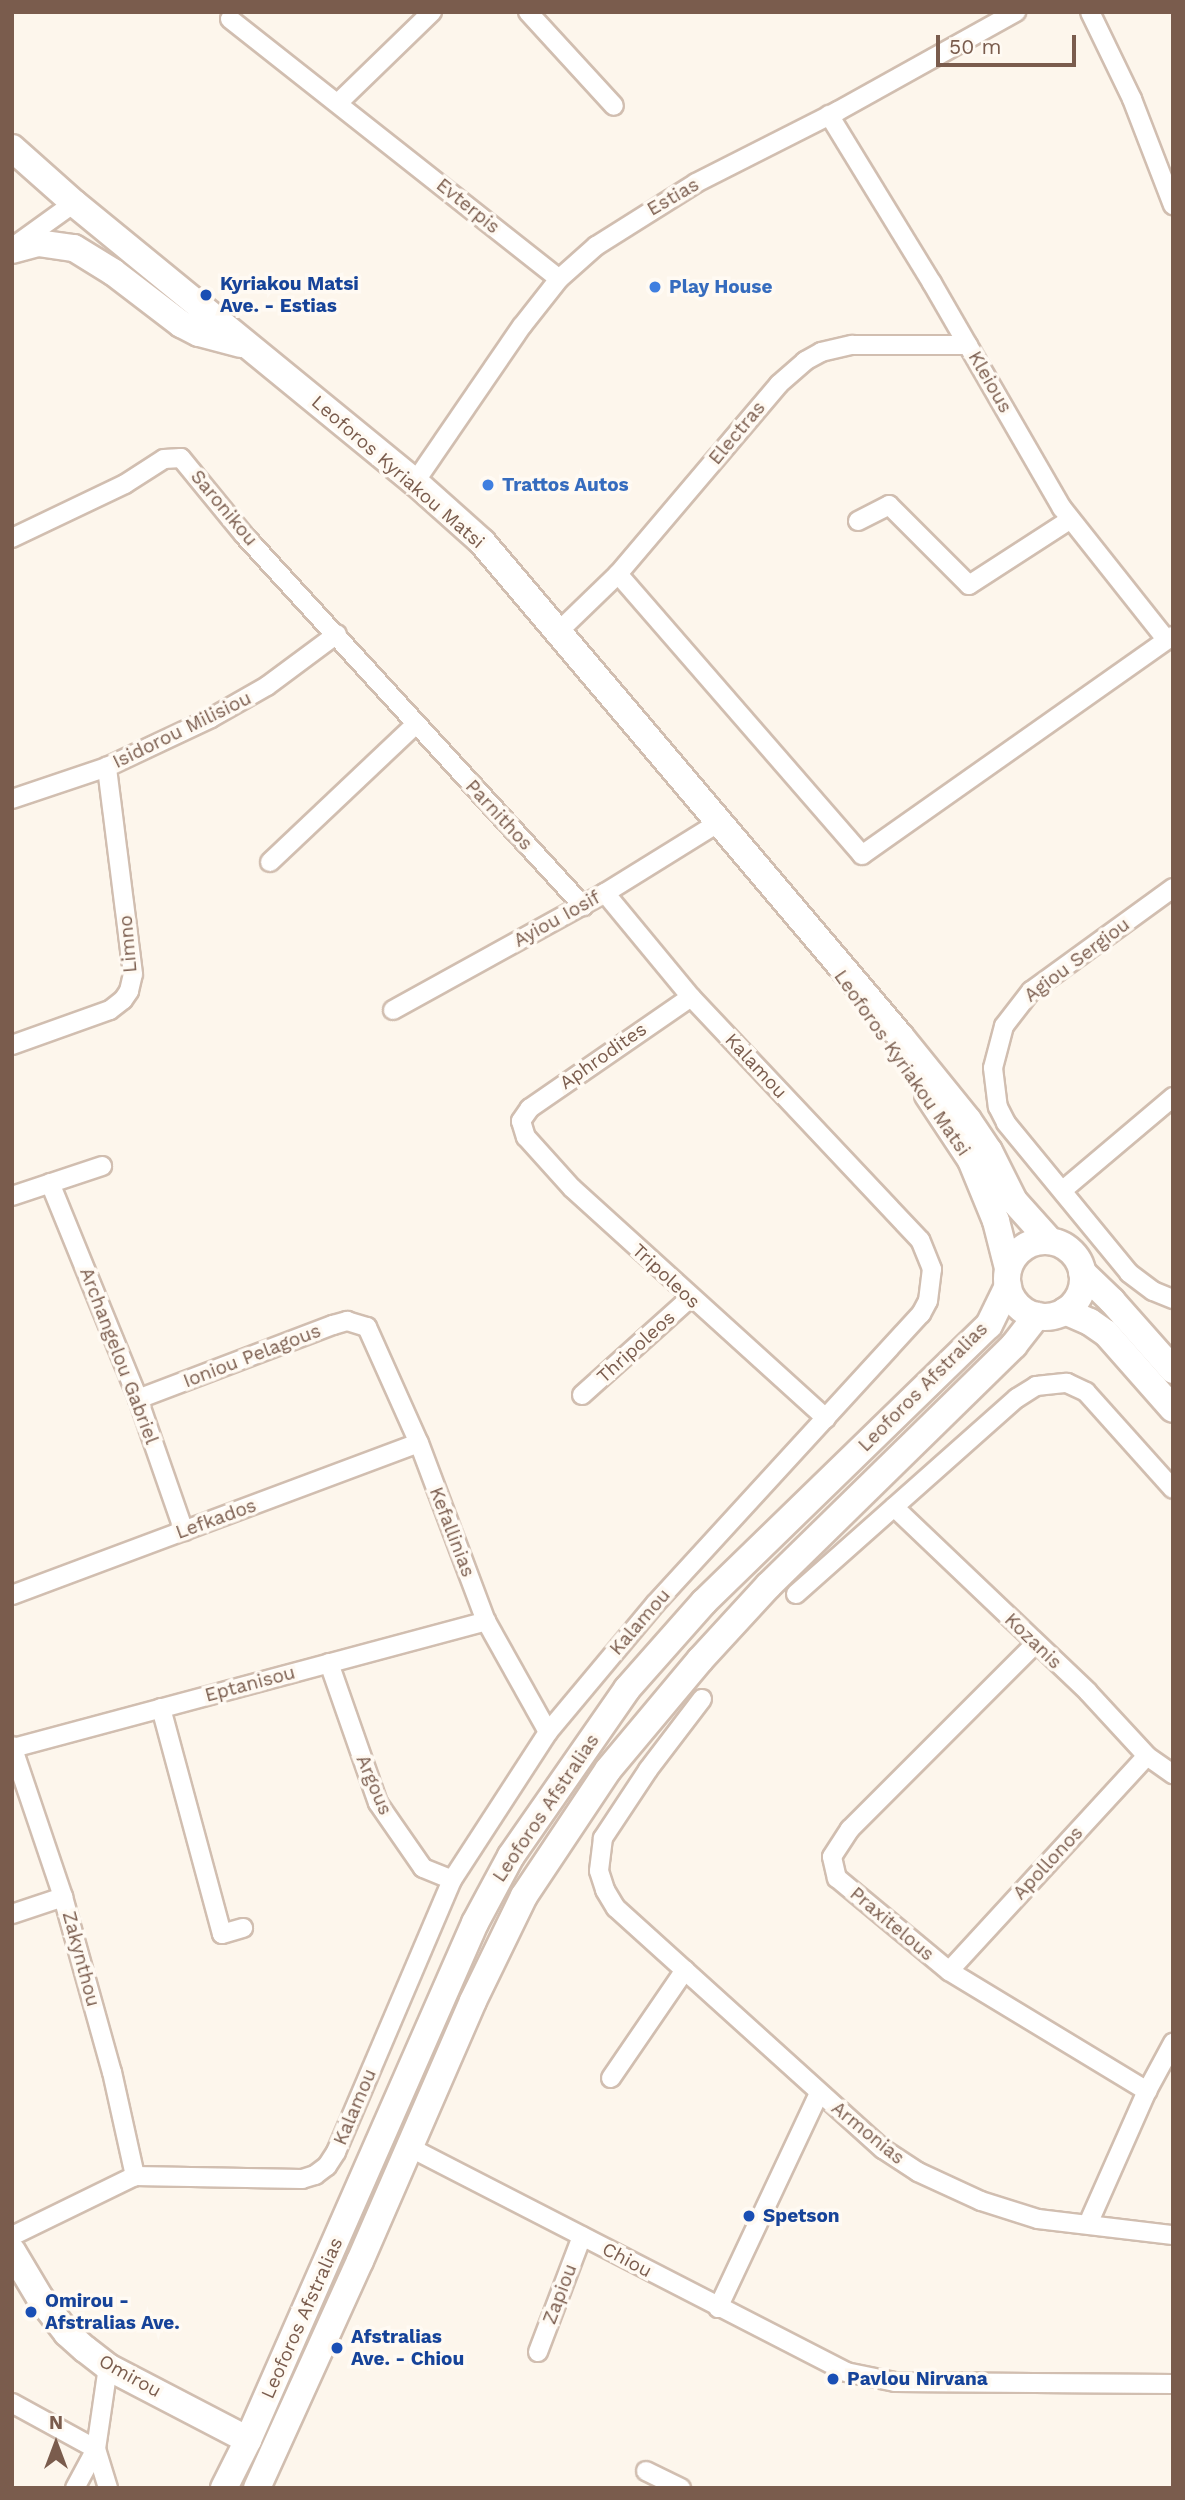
<!DOCTYPE html>
<html>
<head>
<meta charset="utf-8">
<style>
  body { margin:0 }
  #map { position:relative; width:1185px; height:2500px; overflow:hidden; background:#fdf6ec; font-family:"Work Sans",sans-serif }
  div>[style] { position:absolute }
  [style*='--x'] { left:calc(var(--x)*1px); top:calc(var(--y)*1px); width:calc(var(--w)*1px); rotate:calc(var(--a)*1deg) }
  .roads { filter:drop-shadow(2px 0 #d1beb0) drop-shadow(-2px 0 #d1beb0) drop-shadow(0 2px #d1beb0) drop-shadow(0 -2px #d1beb0) }
  .street>* { height:18px; margin:-9px; padding:0 9px; transform-origin:9px; border-radius:9px; background:#fff }
  .secondary>* { height:26px; margin:-13px; padding:0 13px; transform-origin:13px; border-radius:13px; background:#fff }
  .secondary>.ring { margin:-13px; padding:0; box-sizing:content-box; background:none; border:26px solid #fff; border-radius:50% }
  .dots>* { width:19px; height:19px; translate:-50% -50%; box-sizing:border-box; border:4px solid #fffaf3; border-radius:50% }
  span { translate:-50% -50%; white-space:nowrap; text-align:center; line-height:1.15; -webkit-text-stroke:7px #fffaf3; paint-order:stroke }
  .street-label { font-size:19px; color:#7a5c4d }
  .transit-label { font-size:19px; color:#164399; font-weight:700 }
  .left { translate:0 -50%; text-align:left }
  .shop-label { font-size:19px; color:#366cbe; font-weight:700 }
  .frame { position:absolute; inset:0; border:14px solid #7a5c4d; pointer-events:none }
  .north { position:absolute; left:21px; top:2409px; width:70px; height:70px; -webkit-text-stroke:5px #fffaf3; paint-order:stroke; rotate:0deg; font-size:19px; font-weight:700; line-height:28px; text-align:center; color:#7a5c4d }
  .north::after { content:''; display:block; margin:auto; width:24px; height:32px; background:#7a5c4d; clip-path:polygon(50% 0,100% 100%,50% 72%,0 100%) }
  .scale { position:absolute; left:936px; top:35px; width:140px; height:32px; box-sizing:border-box; border:4px solid #7a5c4d; border-top:0; padding-left:9px; font-size:21px; line-height:24px; white-space:nowrap; color:#7a5c4d; -webkit-text-stroke:5px #fffaf3; paint-order:stroke }
</style>
</head>
<body>
<div id="map">
  <div class="roads">
    <div class="street">
      <i style="--x:528;--y:12;--w:127;--a:47.5"></i>
      <i style="--x:1090;--y:12;--w:97;--a:64.2"></i>
      <i style="--x:1132;--y:99;--w:114;--a:68.9"></i>
      <i style="--x:230;--y:19;--w:419;--a:38.3"></i>
      <i style="--x:338;--y:103;--w:131;--a:-44.1"></i>
      <i style="--x:829;--y:115;--w:197;--a:58.5"></i>
      <i style="--x:932;--y:283;--w:260;--a:60"></i>
      <i style="--x:1062;--y:508;--w:167;--a:51.6"></i>
      <i style="--x:17;--y:244;--w:70;--a:-35.7"></i>
      <i style="--x:415;--y:482;--w:189;--a:-55.6"></i>
      <i style="--x:522;--y:326;--w:60;--a:-51.8"></i>
      <i style="--x:559;--y:279;--w:50;--a:-41.7"></i>
      <i style="--x:596;--y:246;--w:118;--a:-32.2"></i>
      <i style="--x:696;--y:183;--w:159;--a:-26.9"></i>
      <i style="--x:838;--y:111;--w:204;--a:-29.1"></i>
      <i style="--x:858;--y:521;--w:35;--a:-27"></i>
      <i style="--x:889;--y:505;--w:113;--a:45"></i>
      <i style="--x:969;--y:585;--w:121;--a:-32.9"></i>
      <i style="--x:12;--y:538;--w:125;--a:-25.5"></i>
      <i style="--x:125;--y:484;--w:46;--a:-32.7"></i>
      <i style="--x:164;--y:459;--w:17;--a:-3"></i>
      <i style="--x:181;--y:458;--w:99;--a:50.7"></i>
      <i style="--x:244;--y:535;--w:503;--a:47.58"></i>
      <i style="--x:618;--y:574;--w:372;--a:49"></i>
      <i style="--x:862;--y:855;--w:380;--a:-35.2"></i>
      <i style="--x:559;--y:631;--w:82;--a:-44"></i>
      <i style="--x:618;--y:574;--w:249;--a:-49.7"></i>
      <i style="--x:779;--y:384;--w:35;--a:-41"></i>
      <i style="--x:805;--y:361;--w:18;--a:-29"></i>
      <i style="--x:821;--y:352;--w:32;--a:-13"></i>
      <i style="--x:852;--y:345;--w:116;--a:0"></i>
      <i style="--x:12;--y:799;--w:100;--a:-18.6"></i>
      <i style="--x:107;--y:767;--w:115;--a:-25.2"></i>
      <i style="--x:211;--y:718;--w:64;--a:-29.7"></i>
      <i style="--x:267;--y:686;--w:87;--a:-36.6"></i>
      <i style="--x:270;--y:862;--w:201;--a:-43.4"></i>
      <i style="--x:1173;--y:888;--w:175;--a:144"></i>
      <i style="--x:1031;--y:991;--w:44;--a:127.6"></i>
      <i style="--x:1004;--y:1026;--w:43;--a:104.7"></i>
      <i style="--x:993;--y:1068;--w:39;--a:83"></i>
      <i style="--x:998;--y:1107;--w:18;--a:63"></i>
      <i style="--x:1006;--y:1123;--w:194;--a:50.6"></i>
      <i style="--x:1129;--y:1273;--w:30;--a:37"></i>
      <i style="--x:1153;--y:1291;--w:22;--a:22"></i>
      <i style="--x:691;--y:997;--w:196;--a:145.4"></i>
      <i style="--x:530;--y:1108;--w:16;--a:125"></i>
      <i style="--x:521;--y:1121;--w:17;--a:73"></i>
      <i style="--x:526;--y:1137;--w:69;--a:48"></i>
      <i style="--x:572;--y:1188;--w:343;--a:42.2"></i>
      <i style="--x:393;--y:1010;--w:242;--a:-28.9"></i>
      <i style="--x:605;--y:893;--w:133;--a:-31.8"></i>
      <i style="--x:12;--y:1045;--w:104;--a:-19.7"></i>
      <i style="--x:110;--y:1010;--w:16;--a:-38"></i>
      <i style="--x:123;--y:1000;--w:11;--a:-56"></i>
      <i style="--x:129;--y:991;--w:17;--a:-77"></i>
      <i style="--x:133;--y:974;--w:209;--a:-97.2"></i>
      <i style="--x:50;--y:1183;--w:233;--a:67.8"></i>
      <i style="--x:138;--y:1399;--w:140;--a:70.8"></i>
      <i style="--x:1063;--y:1190;--w:144;--a:-40.2"></i>
      <i style="--x:12;--y:1196;--w:95;--a:-18.4"></i>
      <i style="--x:582;--y:1395;--w:145;--a:-41.9"></i>
      <i style="--x:138;--y:1399;--w:209;--a:-20.8"></i>
      <i style="--x:333;--y:1325;--w:15;--a:-16"></i>
      <i style="--x:347;--y:1321;--w:21;--a:17"></i>
      <i style="--x:367;--y:1327;--w:127;--a:65.9"></i>
      <i style="--x:419;--y:1443;--w:190;--a:69.4"></i>
      <i style="--x:486;--y:1621;--w:127;--a:60.8"></i>
      <i style="--x:894;--y:1507;--w:268;--a:43.6"></i>
      <i style="--x:1088;--y:1692;--w:87;--a:47.3"></i>
      <i style="--x:1147;--y:1756;--w:32;--a:35"></i>
      <i style="--x:796;--y:1594;--w:295;--a:-41.6"></i>
      <i style="--x:1017;--y:1398;--w:22;--a:-32"></i>
      <i style="--x:1036;--y:1386;--w:31;--a:-6"></i>
      <i style="--x:1067;--y:1383;--w:21;--a:25"></i>
      <i style="--x:1086;--y:1392;--w:130;--a:48.1"></i>
      <i style="--x:12;--y:1595;--w:434;--a:-20.5"></i>
      <i style="--x:1035;--y:1644;--w:262;--a:135"></i>
      <i style="--x:850;--y:1829;--w:33;--a:123"></i>
      <i style="--x:832;--y:1857;--w:22;--a:77"></i>
      <i style="--x:837;--y:1878;--w:146;--a:39.7"></i>
      <i style="--x:949;--y:1971;--w:232;--a:31.2"></i>
      <i style="--x:329;--y:1663;--w:148;--a:70.7"></i>
      <i style="--x:378;--y:1803;--w:79;--a:55.3"></i>
      <i style="--x:423;--y:1868;--w:31;--a:22"></i>
      <i style="--x:702;--y:1699;--w:89;--a:127.3"></i>
      <i style="--x:648;--y:1770;--w:82;--a:123.5"></i>
      <i style="--x:603;--y:1838;--w:33;--a:97"></i>
      <i style="--x:599;--y:1871;--w:20;--a:72"></i>
      <i style="--x:605;--y:1890;--w:21;--a:59"></i>
      <i style="--x:616;--y:1908;--w:360;--a:42.1"></i>
      <i style="--x:883;--y:2149;--w:42;--a:33.3"></i>
      <i style="--x:918;--y:2172;--w:69;--a:24.7"></i>
      <i style="--x:981;--y:2201;--w:60;--a:17.5"></i>
      <i style="--x:1038;--y:2219;--w:136;--a:6.8"></i>
      <i style="--x:161;--y:1708;--w:234;--a:74.9"></i>
      <i style="--x:222;--y:1934;--w:22;--a:-16"></i>
      <i style="--x:12;--y:1746;--w:159;--a:71.3"></i>
      <i style="--x:63;--y:1897;--w:182;--a:74.4"></i>
      <i style="--x:112;--y:2072;--w:107;--a:77.5"></i>
      <i style="--x:13;--y:1748;--w:490;--a:-15"></i>
      <i style="--x:12;--y:1914;--w:54;--a:-18.4"></i>
      <i style="--x:949;--y:1971;--w:292;--a:-47.4"></i>
      <i style="--x:611;--y:2078;--w:131;--a:-55.6"></i>
      <i style="--x:409;--y:2147;--w:492;--a:27.2"></i>
      <i style="--x:846;--y:2372;--w:50;--a:11.5"></i>
      <i style="--x:895;--y:2382;--w:278;--a:0.4"></i>
      <i style="--x:1088;--y:2224;--w:145;--a:-66.1"></i>
      <i style="--x:1147;--y:2091;--w:55;--a:-61.6"></i>
      <i style="--x:12;--y:2236;--w:137;--a:-26"></i>
      <i style="--x:135;--y:2176;--w:167;--a:1"></i>
      <i style="--x:302;--y:2179;--w:14;--a:-17"></i>
      <i style="--x:315;--y:2175;--w:15;--a:-37"></i>
      <i style="--x:327;--y:2166;--w:17;--a:-57"></i>
      <i style="--x:336;--y:2152;--w:296;--a:-66.9"></i>
      <i style="--x:452;--y:1880;--w:176;--a:-57"></i>
      <i style="--x:548;--y:1732;--w:167;--a:-50.1"></i>
      <i style="--x:655;--y:1604;--w:394;--a:-47.5"></i>
      <i style="--x:921;--y:1314;--w:15;--a:-62"></i>
      <i style="--x:928;--y:1301;--w:32;--a:-83"></i>
      <i style="--x:932;--y:1269;--w:31;--a:-112"></i>
      <i style="--x:920;--y:1240;--w:334;--a:-133.3"></i>
      <i style="--x:691;--y:997;--w:135;--a:-129.6"></i>
      <i style="--x:718;--y:2308;--w:238;--a:-64.8"></i>
      <i style="--x:538;--y:2352;--w:124;--a:-69.2"></i>
      <i style="--x:12;--y:2403;--w:96;--a:28.7"></i>
      <i style="--x:96;--y:2449;--w:41;--a:72.9"></i>
      <i style="--x:646;--y:2471;--w:39;--a:26"></i>
      <i style="--x:75;--y:2488;--w:44;--a:-61.7"></i>
      <i style="--x:96;--y:2449;--w:83;--a:-81.7"></i>
    </div>
    <div class="secondary">
      <i style="--x:12;--y:148;--w:83;--a:41.6"></i>
      <i style="--x:74;--y:203;--w:441;--a:39.3"></i>
      <i style="--x:415;--y:482;--w:90;--a:41.8"></i>
      <i style="--x:482;--y:542;--w:647;--a:49.76"></i>
      <i style="--x:900;--y:1036;--w:108;--a:51"></i>
      <i style="--x:968;--y:1120;--w:37;--a:56"></i>
      <i style="--x:989;--y:1151;--w:56;--a:63.4"></i>
      <i style="--x:1014;--y:1201;--w:54;--a:48"></i>
      <i style="--x:12;--y:250;--w:27;--a:-15"></i>
      <i style="--x:38;--y:243;--w:36;--a:8"></i>
      <i style="--x:74;--y:248;--w:46;--a:31.6"></i>
      <i style="--x:113;--y:272;--w:86;--a:37.4"></i>
      <i style="--x:181;--y:324;--w:20;--a:27"></i>
      <i style="--x:199;--y:333;--w:43;--a:14.7"></i>
      <i style="--x:928;--y:1095;--w:78;--a:56.5"></i>
      <i style="--x:971;--y:1160;--w:66;--a:67.7"></i>
      <i style="--x:996;--y:1221;--w:49;--a:75.7"></i>
      <i class="ring" style="left:1007px;top:1241px;width:50px;height:50px"></i>
      <i style="--x:1082;--y:1272;--w:42;--a:44"></i>
      <i style="--x:1112;--y:1301;--w:92;--a:48.5"></i>
      <i style="--x:1065;--y:1311;--w:27;--a:24"></i>
      <i style="--x:1090;--y:1322;--w:19;--a:35"></i>
      <i style="--x:1106;--y:1333;--w:101;--a:48.6"></i>
      <i style="--x:12;--y:2251;--w:55;--a:59.2"></i>
      <i style="--x:40;--y:2298;--w:44;--a:52.4"></i>
      <i style="--x:67;--y:2333;--w:24;--a:42"></i>
      <i style="--x:85;--y:2349;--w:29;--a:38"></i>
      <i style="--x:108;--y:2367;--w:158;--a:27.5"></i>
      <i style="--x:224;--y:2488;--w:54;--a:-63.4"></i>
      <i style="--x:248;--y:2440;--w:565;--a:-66.3"></i>
      <i style="--x:475;--y:1923;--w:76;--a:-61.8"></i>
      <i style="--x:511;--y:1856;--w:203;--a:-55.2"></i>
      <i style="--x:627;--y:1689;--w:116;--a:-48.5"></i>
      <i style="--x:704;--y:1602;--w:397;--a:-44.2"></i>
      <i style="--x:989;--y:1325;--w:43;--a:-64"></i>
      <i style="--x:257;--y:2488;--w:249;--a:-65.6"></i>
      <i style="--x:360;--y:2261;--w:283;--a:-66.5"></i>
      <i style="--x:473;--y:2001;--w:117;--a:-64.1"></i>
      <i style="--x:524;--y:1896;--w:151;--a:-56.3"></i>
      <i style="--x:608;--y:1770;--w:143;--a:-50.1"></i>
      <i style="--x:700;--y:1660;--w:102;--a:-47.4"></i>
      <i style="--x:769;--y:1585;--w:343;--a:-44.4"></i>
      <i style="--x:1014;--y:1345;--w:37;--a:-52"></i>
    </div>
  </div>
  <div class="dots">
    <i style="left:655px;top:287px;background:#3f7fe0"></i>
    <i style="left:206px;top:295px;background:#1a4fb4"></i>
    <i style="left:488px;top:485px;background:#3f7fe0"></i>
    <i style="left:749px;top:2216px;background:#1a4fb4"></i>
    <i style="left:31px;top:2312px;background:#1a4fb4"></i>
    <i style="left:337px;top:2348px;background:#1a4fb4"></i>
    <i style="left:833px;top:2379px;background:#1a4fb4"></i>
  </div>
  <div class="street-label">
    <span style="left:673px;top:197px;rotate:-30deg">Estias</span>
    <span style="left:468px;top:206px;rotate:39deg">Evterpis</span>
    <span style="left:990px;top:382px;rotate:60deg">Kleious</span>
    <span style="left:737px;top:433px;rotate:-50deg">Electras</span>
    <span style="left:398px;top:472px;rotate:41deg">Leoforos Kyriakou Matsi</span>
    <span style="left:224px;top:508px;rotate:50deg">Saronikou</span>
    <span style="left:182px;top:730px;rotate:-26deg">Isidorou Milisiou</span>
    <span style="left:499px;top:815px;rotate:47deg">Parnithos</span>
    <span style="left:557px;top:919px;rotate:-29deg">Ayiou Iosif</span>
    <span style="left:128px;top:944px;rotate:-95deg">Limno</span>
    <span style="left:1077px;top:960px;rotate:-37deg">Agiou Sergiou</span>
    <span style="left:603px;top:1056px;rotate:-35deg">Aphrodites</span>
    <span style="left:902px;top:1063px;rotate:55deg">Leoforos Kyriakou Matsi</span>
    <span style="left:756px;top:1066px;rotate:47deg">Kalamou</span>
    <span style="left:666px;top:1276px;rotate:43deg">Tripoleos</span>
    <span style="left:636px;top:1347px;rotate:-42deg">Thripoleos</span>
    <span style="left:119px;top:1356px;rotate:69deg">Archangelou Gabriel</span>
    <span style="left:252px;top:1356px;rotate:-21deg">Ioniou Pelagous</span>
    <span style="left:923px;top:1387px;rotate:-45deg">Leoforos Afstralias</span>
    <span style="left:216px;top:1519px;rotate:-20deg">Lefkados</span>
    <span style="left:452px;top:1532px;rotate:69deg">Kefallinias</span>
    <span style="left:640px;top:1622px;rotate:-49deg">Kalamou</span>
    <span style="left:1033px;top:1641px;rotate:44deg">Kozanis</span>
    <span style="left:250px;top:1684px;rotate:-15deg">Eptanisou</span>
    <span style="left:374px;top:1785px;rotate:67deg">Argous</span>
    <span style="left:546px;top:1808px;rotate:-56deg">Leoforos Afstralias</span>
    <span style="left:1048px;top:1863px;rotate:-47deg">Apollonos</span>
    <span style="left:892px;top:1924px;rotate:40deg">Praxitelous</span>
    <span style="left:81px;top:1959px;rotate:75deg">Zakynthou</span>
    <span style="left:355px;top:2107px;rotate:-67deg">Kalamou</span>
    <span style="left:868px;top:2133px;rotate:39deg">Armonias</span>
    <span style="left:627px;top:2260px;rotate:28deg">Chiou</span>
    <span style="left:560px;top:2294px;rotate:-69deg">Zapiou</span>
    <span style="left:302px;top:2318px;rotate:-66deg">Leoforos Afstralias</span>
    <span style="left:130px;top:2376px;rotate:29deg">Omirou</span>
  </div>
  <div class="transit-label">
    <span class="left" style="left:220px;top:295px">Kyriakou Matsi<br>Ave. - Estias</span>
    <span class="left" style="left:763px;top:2216px">Spetson</span>
    <span class="left" style="left:45px;top:2312px">Omirou -<br>Afstralias Ave.</span>
    <span class="left" style="left:351px;top:2348px">Afstralias<br>Ave. - Chiou</span>
    <span class="left" style="left:847px;top:2379px">Pavlou Nirvana</span>
  </div>
  <div class="shop-label">
    <span class="left" style="left:669px;top:287px">Play House</span>
    <span class="left" style="left:502px;top:485px">Trattos Autos</span>
  </div>
  <div class="frame"></div>
  <div class="north">N</div>
  <div class="scale">50 m</div>
</div>
</body>
</html>
